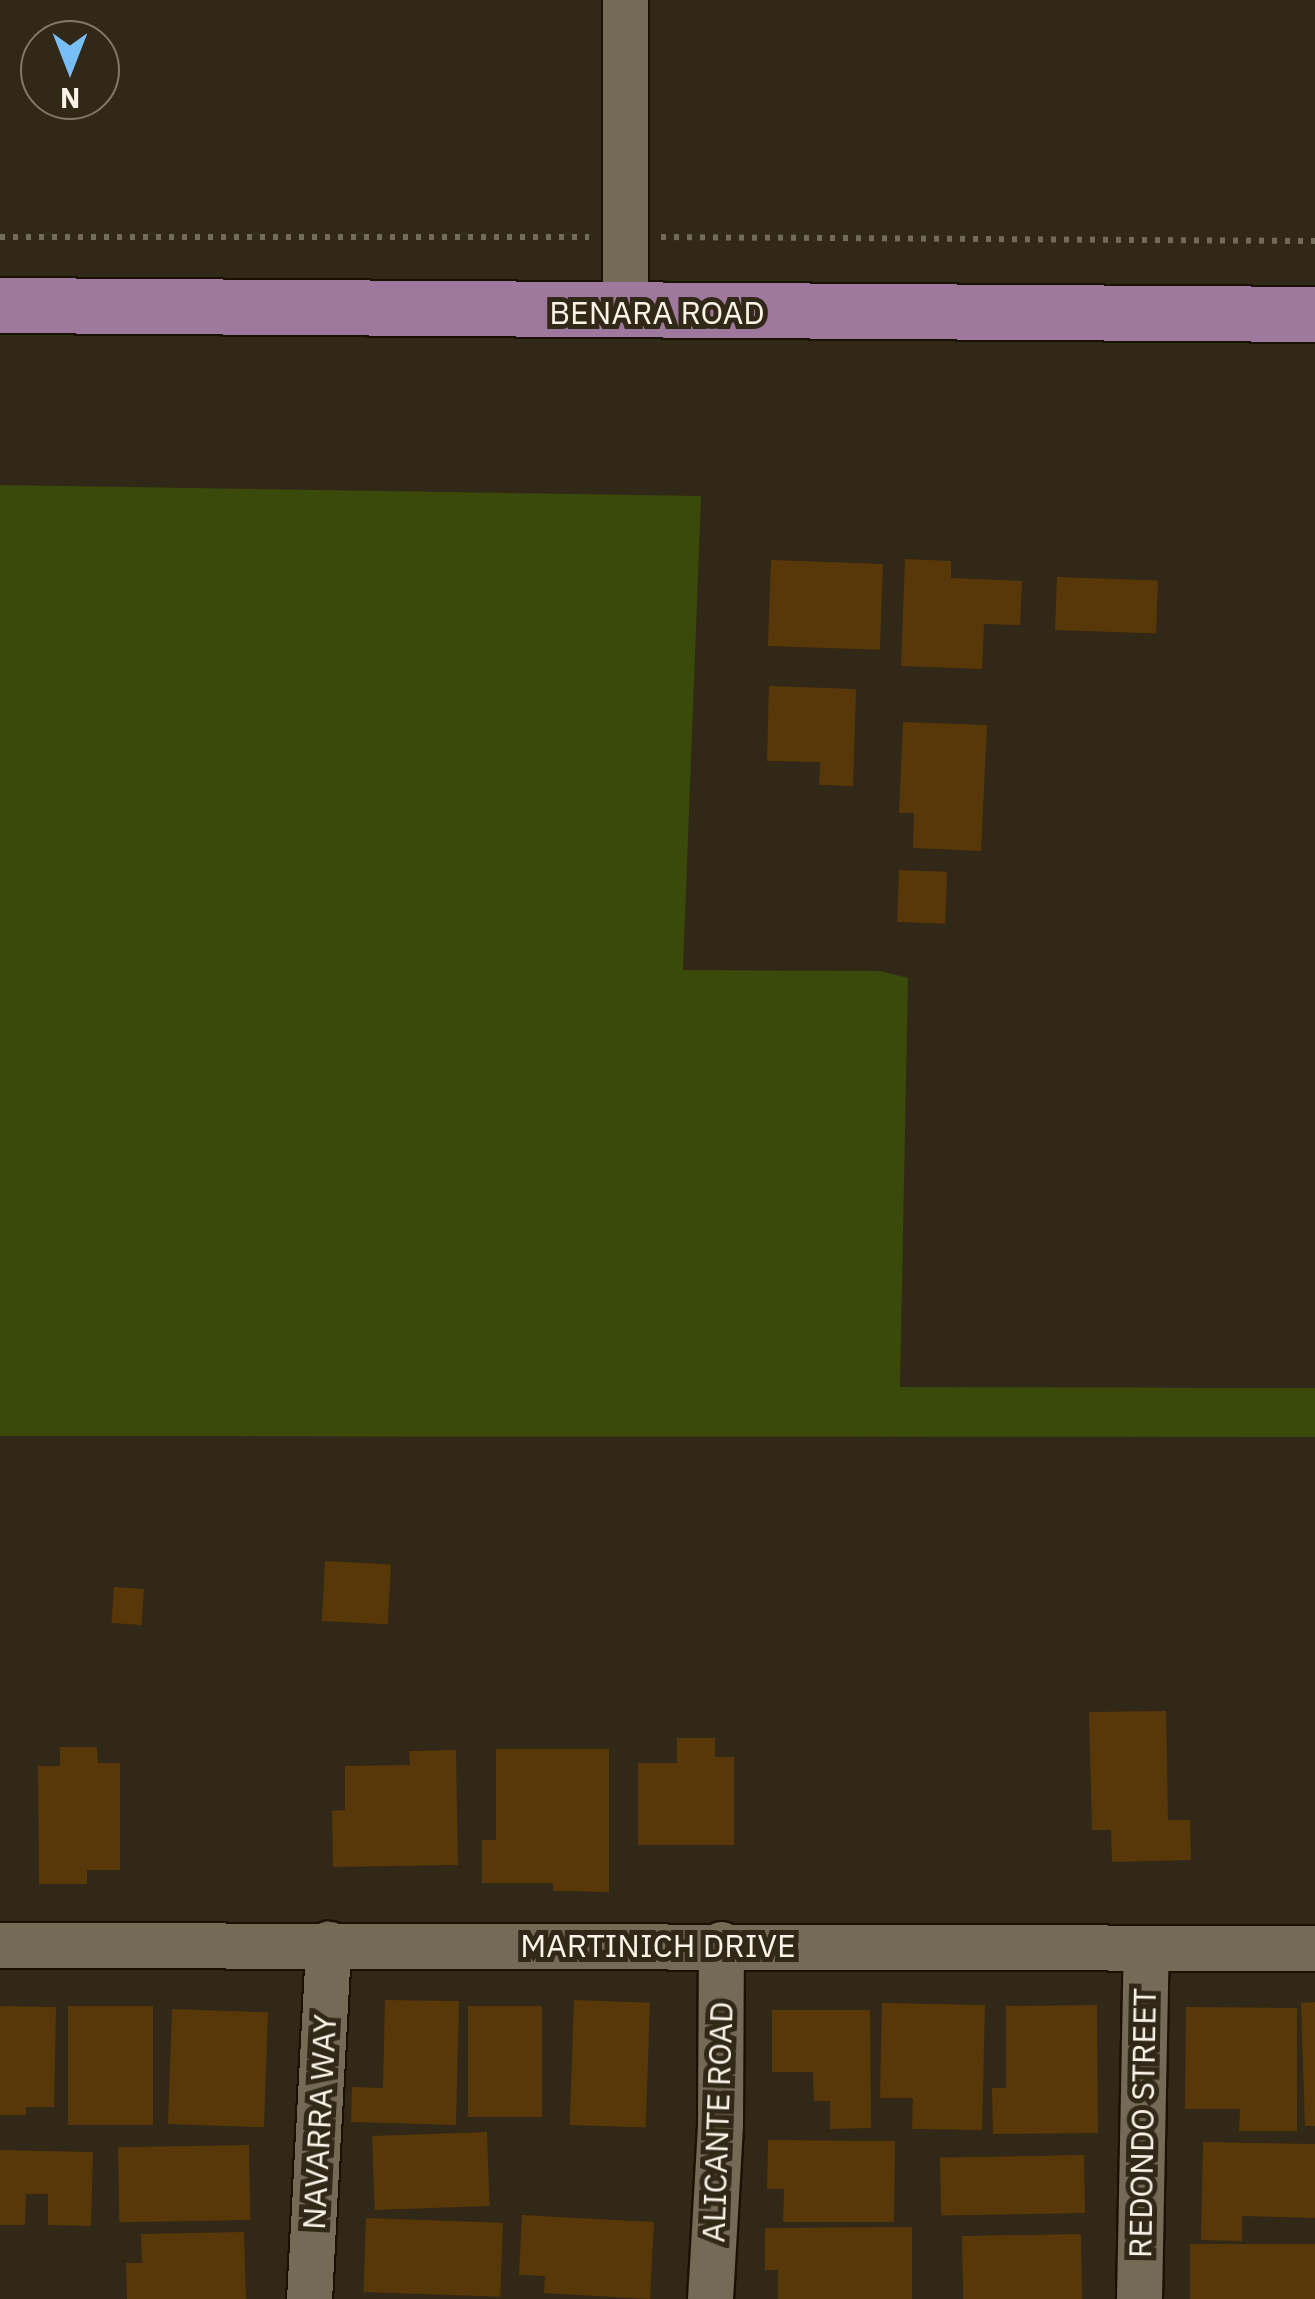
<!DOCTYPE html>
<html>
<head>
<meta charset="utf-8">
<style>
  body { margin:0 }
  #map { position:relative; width:1315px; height:2299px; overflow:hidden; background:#312817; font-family:"IBM Plex Sans",sans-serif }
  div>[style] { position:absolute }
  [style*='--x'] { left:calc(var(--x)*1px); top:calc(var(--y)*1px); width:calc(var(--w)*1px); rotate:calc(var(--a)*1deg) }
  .green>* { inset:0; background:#3a4a0a }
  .building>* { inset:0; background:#583809; transform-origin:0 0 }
  .path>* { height:6px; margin-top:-3px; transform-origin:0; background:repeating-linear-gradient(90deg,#726a5b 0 5px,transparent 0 13px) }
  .roads { filter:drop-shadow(2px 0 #191102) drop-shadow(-2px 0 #191102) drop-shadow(0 2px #191102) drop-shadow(0 -2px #191102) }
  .minor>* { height:45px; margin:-22.5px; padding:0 22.5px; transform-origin:22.5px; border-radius:22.5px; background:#746a56 }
  .major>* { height:55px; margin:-27.5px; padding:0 27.5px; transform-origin:27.5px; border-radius:27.5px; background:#9f789d }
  span { translate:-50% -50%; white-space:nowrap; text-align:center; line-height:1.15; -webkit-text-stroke:10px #312817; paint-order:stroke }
  .street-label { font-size:32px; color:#f9f3e8 }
  .north { position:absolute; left:20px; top:20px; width:100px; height:100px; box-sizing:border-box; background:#312817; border:2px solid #81796b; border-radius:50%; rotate:180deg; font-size:28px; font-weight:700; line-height:40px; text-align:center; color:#f9f3e8 }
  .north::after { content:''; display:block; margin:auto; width:35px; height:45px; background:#78bff8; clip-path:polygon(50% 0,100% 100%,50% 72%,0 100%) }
</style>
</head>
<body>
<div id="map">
  <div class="green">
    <i style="clip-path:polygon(0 485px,701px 496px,683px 970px,880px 971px,908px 978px,900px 1387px,1315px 1388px,1315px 1437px,0 1436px)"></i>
  </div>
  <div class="building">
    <i style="clip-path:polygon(905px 559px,951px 561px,951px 578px,1022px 581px,1020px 625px,984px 624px,982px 669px,901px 666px)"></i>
    <i style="left:771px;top:560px;width:112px;height:86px;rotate:2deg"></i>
    <i style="left:1057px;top:577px;width:101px;height:53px;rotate:2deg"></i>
    <i style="clip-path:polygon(769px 686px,856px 689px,853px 786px,819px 785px,820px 762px,767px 761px)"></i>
    <i style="clip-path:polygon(903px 722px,987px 725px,981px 851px,913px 848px,914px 813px,899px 813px)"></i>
    <i style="left:899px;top:870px;width:48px;height:52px;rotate:2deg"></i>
    <i style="left:325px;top:1561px;width:66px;height:60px;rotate:3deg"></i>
    <i style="left:114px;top:1587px;width:30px;height:36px;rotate:4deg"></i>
    <i style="clip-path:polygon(1166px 1711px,1168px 1820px,1190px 1820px,1191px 1860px,1112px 1862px,1111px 1830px,1092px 1830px,1089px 1712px)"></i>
    <i style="clip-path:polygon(677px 1738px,715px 1738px,715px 1757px,734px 1757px,734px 1845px,638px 1845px,638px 1763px,677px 1763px)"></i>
    <i style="clip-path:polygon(60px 1747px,97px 1747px,98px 1763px,120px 1763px,120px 1870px,87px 1870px,87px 1884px,39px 1884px,38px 1766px,60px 1766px)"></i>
    <i style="clip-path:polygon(496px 1749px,609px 1749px,609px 1892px,553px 1891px,553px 1883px,482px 1883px,482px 1840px,496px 1840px)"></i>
    <i style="clip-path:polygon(456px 1750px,458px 1865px,333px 1867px,332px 1811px,345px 1810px,345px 1766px,410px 1765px,409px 1751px)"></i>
    <i style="clip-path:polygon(385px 2000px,459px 2001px,456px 2125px,351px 2122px,352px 2087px,383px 2088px)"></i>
    <i style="left:574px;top:2000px;width:76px;height:125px;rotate:2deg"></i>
    <i style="clip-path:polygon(1315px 2002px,1315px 2126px,1305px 2126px,1301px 2003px)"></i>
    <i style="clip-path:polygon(882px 2003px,985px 2005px,982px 2130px,912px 2129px,913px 2098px,880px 2098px)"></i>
    <i style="clip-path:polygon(1097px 2005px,1098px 2133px,993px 2134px,992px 2088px,1006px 2088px,1006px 2006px)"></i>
    <i style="clip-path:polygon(0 2006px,56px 2007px,54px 2107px,26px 2107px,26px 2115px,0 2115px)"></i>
    <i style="left:153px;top:2006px;width:119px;height:85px;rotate:90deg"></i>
    <i style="left:468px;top:2006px;width:74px;height:111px"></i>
    <i style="clip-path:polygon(1186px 2007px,1297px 2008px,1297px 2131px,1239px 2131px,1240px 2109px,1185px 2109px)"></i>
    <i style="left:172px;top:2009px;width:96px;height:115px;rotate:2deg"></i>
    <i style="clip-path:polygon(772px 2010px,870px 2010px,871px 2128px,830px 2129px,830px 2101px,814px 2101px,813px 2072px,772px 2072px)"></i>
    <i style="left:487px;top:2132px;width:74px;height:115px;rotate:88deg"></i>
    <i style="clip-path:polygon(768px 2140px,895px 2141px,894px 2222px,783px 2222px,784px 2189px,767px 2189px)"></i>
    <i style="clip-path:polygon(1203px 2142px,1315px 2144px,1315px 2218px,1242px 2216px,1242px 2241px,1201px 2240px)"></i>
    <i style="left:249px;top:2145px;width:75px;height:131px;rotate:89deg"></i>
    <i style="clip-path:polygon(0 2150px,93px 2152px,91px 2226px,48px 2225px,48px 2194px,26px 2194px,25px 2225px,0 2225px)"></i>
    <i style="left:1084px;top:2155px;width:58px;height:144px;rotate:89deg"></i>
    <i style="clip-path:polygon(522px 2215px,654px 2222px,650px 2299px,544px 2293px,545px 2276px,519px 2275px)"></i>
    <i style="left:366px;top:2218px;width:137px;height:74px;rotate:2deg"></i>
    <i style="clip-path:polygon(912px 2227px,912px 2299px,778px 2299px,778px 2270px,765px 2270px,765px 2228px)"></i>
    <i style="clip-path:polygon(244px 2232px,246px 2299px,127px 2299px,126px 2263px,142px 2263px,141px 2234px)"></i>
    <i style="left:1081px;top:2234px;width:65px;height:119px;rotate:89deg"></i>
    <i style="left:1315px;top:2244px;width:55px;height:125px;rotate:90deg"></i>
  </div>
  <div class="path">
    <i style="--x:0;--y:237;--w:589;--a:0"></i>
    <i style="--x:661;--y:237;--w:654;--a:0.35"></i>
  </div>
  <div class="roads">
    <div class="minor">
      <i style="--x:625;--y:0;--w:312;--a:90"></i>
      <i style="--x:0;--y:1945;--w:1315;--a:0.13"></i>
      <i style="--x:309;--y:2299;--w:356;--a:-86.9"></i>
      <i style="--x:710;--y:2299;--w:175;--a:-86.7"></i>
      <i style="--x:720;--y:2124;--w:180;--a:-89.7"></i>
      <i style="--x:1139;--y:2299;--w:351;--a:-88.9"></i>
    </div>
    <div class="major">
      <i style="--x:0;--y:305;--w:1315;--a:0.39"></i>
    </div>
  </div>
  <div class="street-label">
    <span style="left:657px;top:312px">BENARA ROAD</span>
    <span style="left:658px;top:1945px">MARTINICH DRIVE</span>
    <span style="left:319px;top:2122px;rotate:-87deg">NAVARRA WAY</span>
    <span style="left:717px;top:2122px;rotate:-88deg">ALICANTE ROAD</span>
    <span style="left:1142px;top:2123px;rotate:-89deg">REDONDO STREET</span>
  </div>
  <div class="north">N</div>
</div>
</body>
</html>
